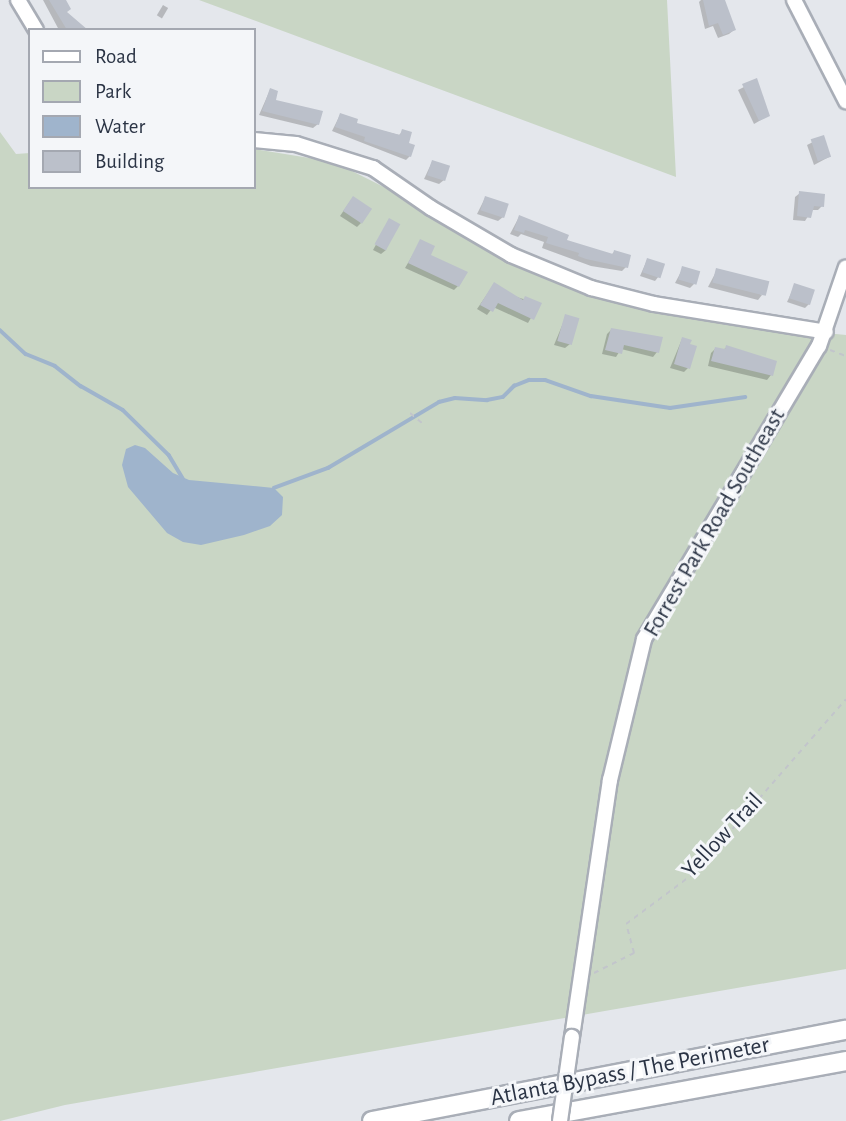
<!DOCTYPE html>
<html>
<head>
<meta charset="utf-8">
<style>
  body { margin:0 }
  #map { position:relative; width:846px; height:1121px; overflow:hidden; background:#e4e7ec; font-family:"Alegreya Sans",sans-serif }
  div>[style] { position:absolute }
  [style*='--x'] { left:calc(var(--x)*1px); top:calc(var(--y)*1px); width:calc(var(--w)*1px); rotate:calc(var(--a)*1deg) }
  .green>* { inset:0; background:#c9d6c5 }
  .water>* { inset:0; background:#9fb4cc }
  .shadow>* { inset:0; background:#0003; transform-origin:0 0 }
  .stream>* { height:3.5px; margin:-1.75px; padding:0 1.75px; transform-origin:1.75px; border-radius:1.75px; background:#9fb4cc }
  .building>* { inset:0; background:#bbc0ca; transform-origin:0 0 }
  .path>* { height:2px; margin-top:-1px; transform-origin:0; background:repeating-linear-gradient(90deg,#c2c5cb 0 5px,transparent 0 10px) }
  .roads { filter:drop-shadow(2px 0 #a9aeb7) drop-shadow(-2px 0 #a9aeb7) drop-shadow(0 2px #a9aeb7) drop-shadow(0 -2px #a9aeb7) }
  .secondary>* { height:14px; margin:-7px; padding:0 7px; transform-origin:7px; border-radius:7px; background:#fff }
  .highway>* { height:18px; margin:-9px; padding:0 9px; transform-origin:9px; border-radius:9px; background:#fff }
  .bridges { filter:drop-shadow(2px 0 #a9aeb7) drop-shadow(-2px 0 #a9aeb7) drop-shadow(0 2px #a9aeb7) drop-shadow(0 -2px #a9aeb7) }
  .secondary-bridge>* { height:14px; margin:-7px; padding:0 7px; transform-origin:7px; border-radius:7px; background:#fff }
  span { translate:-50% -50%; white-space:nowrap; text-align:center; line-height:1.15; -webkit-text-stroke:6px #f4f6f9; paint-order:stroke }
  .street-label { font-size:24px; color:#2b3445 }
  .legend { position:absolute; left:28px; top:28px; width:228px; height:161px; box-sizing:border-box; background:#f4f6f9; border:2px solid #a4a8b1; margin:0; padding:9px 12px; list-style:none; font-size:21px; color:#2b3445 }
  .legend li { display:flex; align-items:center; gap:14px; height:35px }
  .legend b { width:35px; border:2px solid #a4a8b1 }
</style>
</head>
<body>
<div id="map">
  <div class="green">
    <i style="clip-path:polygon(199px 0,667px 0,676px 177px,334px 50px)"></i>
    <i style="clip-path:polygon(0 132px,16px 154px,30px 153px,30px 187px,254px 187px,254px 149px,334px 162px,593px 292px,722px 323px,846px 335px,846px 969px,65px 1105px,0 1121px)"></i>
  </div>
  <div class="water">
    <i style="clip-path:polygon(135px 445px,145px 448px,173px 473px,189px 480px,274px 488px,283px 497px,282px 515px,270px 526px,244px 535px,201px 545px,183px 542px,167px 533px,128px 487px,122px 465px,126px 449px)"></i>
  </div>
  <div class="shadow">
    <i style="clip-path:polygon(43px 0,64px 0,65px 13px,85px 30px,59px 30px)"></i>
    <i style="clip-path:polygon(701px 0,723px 0,734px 30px,729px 34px,718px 38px,713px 26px,705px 29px,699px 2px)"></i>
    <i style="left:163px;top:5px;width:6px;height:12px;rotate:31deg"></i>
    <i style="clip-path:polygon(756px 81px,768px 116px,754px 124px,738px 90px)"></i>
    <i style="clip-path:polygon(270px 90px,273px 101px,318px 124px,313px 128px,259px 115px)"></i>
    <i style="clip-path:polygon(340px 115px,355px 124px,399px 135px,403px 131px,410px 156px,406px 160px,332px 131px)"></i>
    <i style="clip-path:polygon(823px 137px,829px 157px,814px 165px,807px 145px)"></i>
    <i style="clip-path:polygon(432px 162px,444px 180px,439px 184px,424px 179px)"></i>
    <i style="clip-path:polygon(800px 193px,822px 206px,818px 210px,812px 210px,805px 221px,793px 220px,795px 197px)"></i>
    <i style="clip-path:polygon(485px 198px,503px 217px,498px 221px,477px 214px)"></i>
    <i style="clip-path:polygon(349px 203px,361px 223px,357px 227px,340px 216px)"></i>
    <i style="clip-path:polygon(519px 217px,565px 241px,611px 255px,614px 252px,626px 267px,622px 271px,591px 266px,542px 248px,544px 242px,521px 234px,518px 237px,510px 234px)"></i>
    <i style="clip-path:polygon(390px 220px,386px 250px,381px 254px,373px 250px)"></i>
    <i style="clip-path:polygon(421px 241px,428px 256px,458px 286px,454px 290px,405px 268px)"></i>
    <i style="clip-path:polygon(647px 260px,659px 276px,655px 281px,640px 276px)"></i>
    <i style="clip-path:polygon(683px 268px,695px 283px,690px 288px,675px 283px)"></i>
    <i style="clip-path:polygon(717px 270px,762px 295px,758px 300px,708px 287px)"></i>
    <i style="clip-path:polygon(494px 284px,504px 293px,539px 304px,528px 323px,493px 307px,487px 315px,477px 309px)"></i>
    <i style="clip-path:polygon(795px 285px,809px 304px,805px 308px,787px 302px)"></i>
    <i style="clip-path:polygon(566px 316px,570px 344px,565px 348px,554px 345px)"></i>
    <i style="clip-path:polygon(612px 329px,657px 352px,653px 357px,621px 349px,616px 357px,602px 354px,607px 334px)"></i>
    <i style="clip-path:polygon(682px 339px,688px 368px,684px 372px,670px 368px)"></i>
    <i style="clip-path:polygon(727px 347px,771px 375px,767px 380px,708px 366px,711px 353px,715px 349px,723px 350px)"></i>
  </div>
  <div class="stream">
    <i style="--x:0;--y:330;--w:35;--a:43"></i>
    <i style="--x:26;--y:354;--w:31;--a:22"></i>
    <i style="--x:55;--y:366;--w:33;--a:38"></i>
    <i style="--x:81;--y:386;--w:48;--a:29.7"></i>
    <i style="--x:123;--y:410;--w:64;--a:44.4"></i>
    <i style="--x:169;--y:455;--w:27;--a:59"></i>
    <i style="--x:274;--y:488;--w:58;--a:-20.3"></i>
    <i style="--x:328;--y:468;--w:129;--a:-30.7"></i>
    <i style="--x:439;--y:402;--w:16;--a:-14"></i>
    <i style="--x:455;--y:398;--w:32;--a:4"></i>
    <i style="--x:487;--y:400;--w:16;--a:-11"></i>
    <i style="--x:503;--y:397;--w:16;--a:-45"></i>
    <i style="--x:514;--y:386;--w:16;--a:-22"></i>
    <i style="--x:529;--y:380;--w:16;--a:0"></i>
    <i style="--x:545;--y:380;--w:49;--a:19.2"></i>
    <i style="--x:591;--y:396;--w:80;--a:8.6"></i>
    <i style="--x:670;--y:408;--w:76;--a:-8.3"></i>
  </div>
  <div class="building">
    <i style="clip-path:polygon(49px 0,66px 0,71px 9px,67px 12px,88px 30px,67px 30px)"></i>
    <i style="clip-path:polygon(703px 0,725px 0,736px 30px,723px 35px,718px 23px,709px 26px)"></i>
    <i style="clip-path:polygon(757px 78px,770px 116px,759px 121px,742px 84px)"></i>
    <i style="clip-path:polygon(270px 88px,278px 91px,276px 100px,323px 111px,319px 125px,262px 111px)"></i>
    <i style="clip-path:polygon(340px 113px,358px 119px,357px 123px,400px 135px,402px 129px,412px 132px,409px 143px,415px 145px,411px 157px,364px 141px,365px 137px,335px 127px)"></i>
    <i style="left:824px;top:135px;width:23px;height:14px;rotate:72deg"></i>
    <i style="left:432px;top:160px;width:19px;height:16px;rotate:18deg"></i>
    <i style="clip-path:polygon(799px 191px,825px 194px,824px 207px,814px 206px,811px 218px,797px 216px)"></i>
    <i style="left:353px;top:196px;width:23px;height:18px;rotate:34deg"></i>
    <i style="left:485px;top:196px;width:25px;height:15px;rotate:18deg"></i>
    <i style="clip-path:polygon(519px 215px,569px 235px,567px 240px,613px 254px,614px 250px,631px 255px,628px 268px,586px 259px,578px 256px,579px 253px,546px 243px,548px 237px,525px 230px,524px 233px,514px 230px)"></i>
    <i style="left:389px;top:218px;width:13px;height:30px;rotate:29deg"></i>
    <i style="clip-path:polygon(420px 239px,435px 246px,431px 255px,468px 272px,459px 287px,408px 263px)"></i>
    <i style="left:647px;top:258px;width:19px;height:15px;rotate:18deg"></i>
    <i style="left:682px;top:266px;width:19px;height:14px;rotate:16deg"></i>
    <i style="left:716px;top:268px;width:55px;height:15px;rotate:14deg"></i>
    <i style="clip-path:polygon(494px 282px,523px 300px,525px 296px,542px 303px,534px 320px,498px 303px,493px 312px,480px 305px)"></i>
    <i style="left:794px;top:283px;width:22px;height:16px;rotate:18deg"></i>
    <i style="left:565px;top:314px;width:15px;height:28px;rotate:16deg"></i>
    <i style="clip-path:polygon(611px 328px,663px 337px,659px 353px,624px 345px,622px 354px,605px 350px)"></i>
    <i style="clip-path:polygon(682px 337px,692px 340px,690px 344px,697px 346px,690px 369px,674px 364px)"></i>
    <i style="clip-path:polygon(726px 345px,777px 361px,773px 376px,711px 361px,715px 347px,725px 349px)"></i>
  </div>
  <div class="path">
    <i style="--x:830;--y:350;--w:17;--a:21"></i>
    <i style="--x:410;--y:413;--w:16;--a:40"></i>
    <i style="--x:594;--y:973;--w:45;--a:-26.6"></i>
    <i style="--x:634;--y:953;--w:30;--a:-105"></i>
    <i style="--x:626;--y:924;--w:84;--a:-36.7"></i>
    <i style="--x:693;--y:874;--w:232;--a:-48.8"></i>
  </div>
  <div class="roads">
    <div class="secondary">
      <i style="--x:18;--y:0;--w:35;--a:59"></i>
      <i style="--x:794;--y:0;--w:114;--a:62.8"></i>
      <i style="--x:254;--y:140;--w:42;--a:5.4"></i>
      <i style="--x:296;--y:144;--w:81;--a:17.3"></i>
      <i style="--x:373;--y:168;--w:70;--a:34.6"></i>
      <i style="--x:431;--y:208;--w:93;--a:30.4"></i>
      <i style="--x:511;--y:255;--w:87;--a:22.4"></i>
      <i style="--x:591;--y:288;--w:65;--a:14.3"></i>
      <i style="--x:654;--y:304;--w:174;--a:9.2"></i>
      <i style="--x:572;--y:1037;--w:260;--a:-81.6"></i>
      <i style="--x:610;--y:780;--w:145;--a:-76.4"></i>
      <i style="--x:644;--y:639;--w:341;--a:-59.2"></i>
      <i style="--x:819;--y:346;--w:83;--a:-71.1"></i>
    </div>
    <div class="highway">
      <i style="--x:372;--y:1121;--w:483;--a:-10.9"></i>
      <i style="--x:519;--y:1121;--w:332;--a:-10.4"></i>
    </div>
  </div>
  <div class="bridges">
    <div class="secondary-bridge">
      <i style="--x:560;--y:1121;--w:85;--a:-81.9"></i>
    </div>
  </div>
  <div class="street-label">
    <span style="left:715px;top:523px;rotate:-60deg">Forrest Park Road Southeast</span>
    <span style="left:723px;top:836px;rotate:-47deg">Yellow Trail</span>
    <span style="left:630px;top:1072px;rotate:-11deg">Atlanta Bypass / The Perimeter</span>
  </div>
  <ul class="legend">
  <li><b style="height:9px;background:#fff"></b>Road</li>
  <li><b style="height:19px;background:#c9d6c5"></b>Park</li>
  <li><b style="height:19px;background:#9fb4cc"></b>Water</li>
  <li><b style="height:19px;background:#bbc0ca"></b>Building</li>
  </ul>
</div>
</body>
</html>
